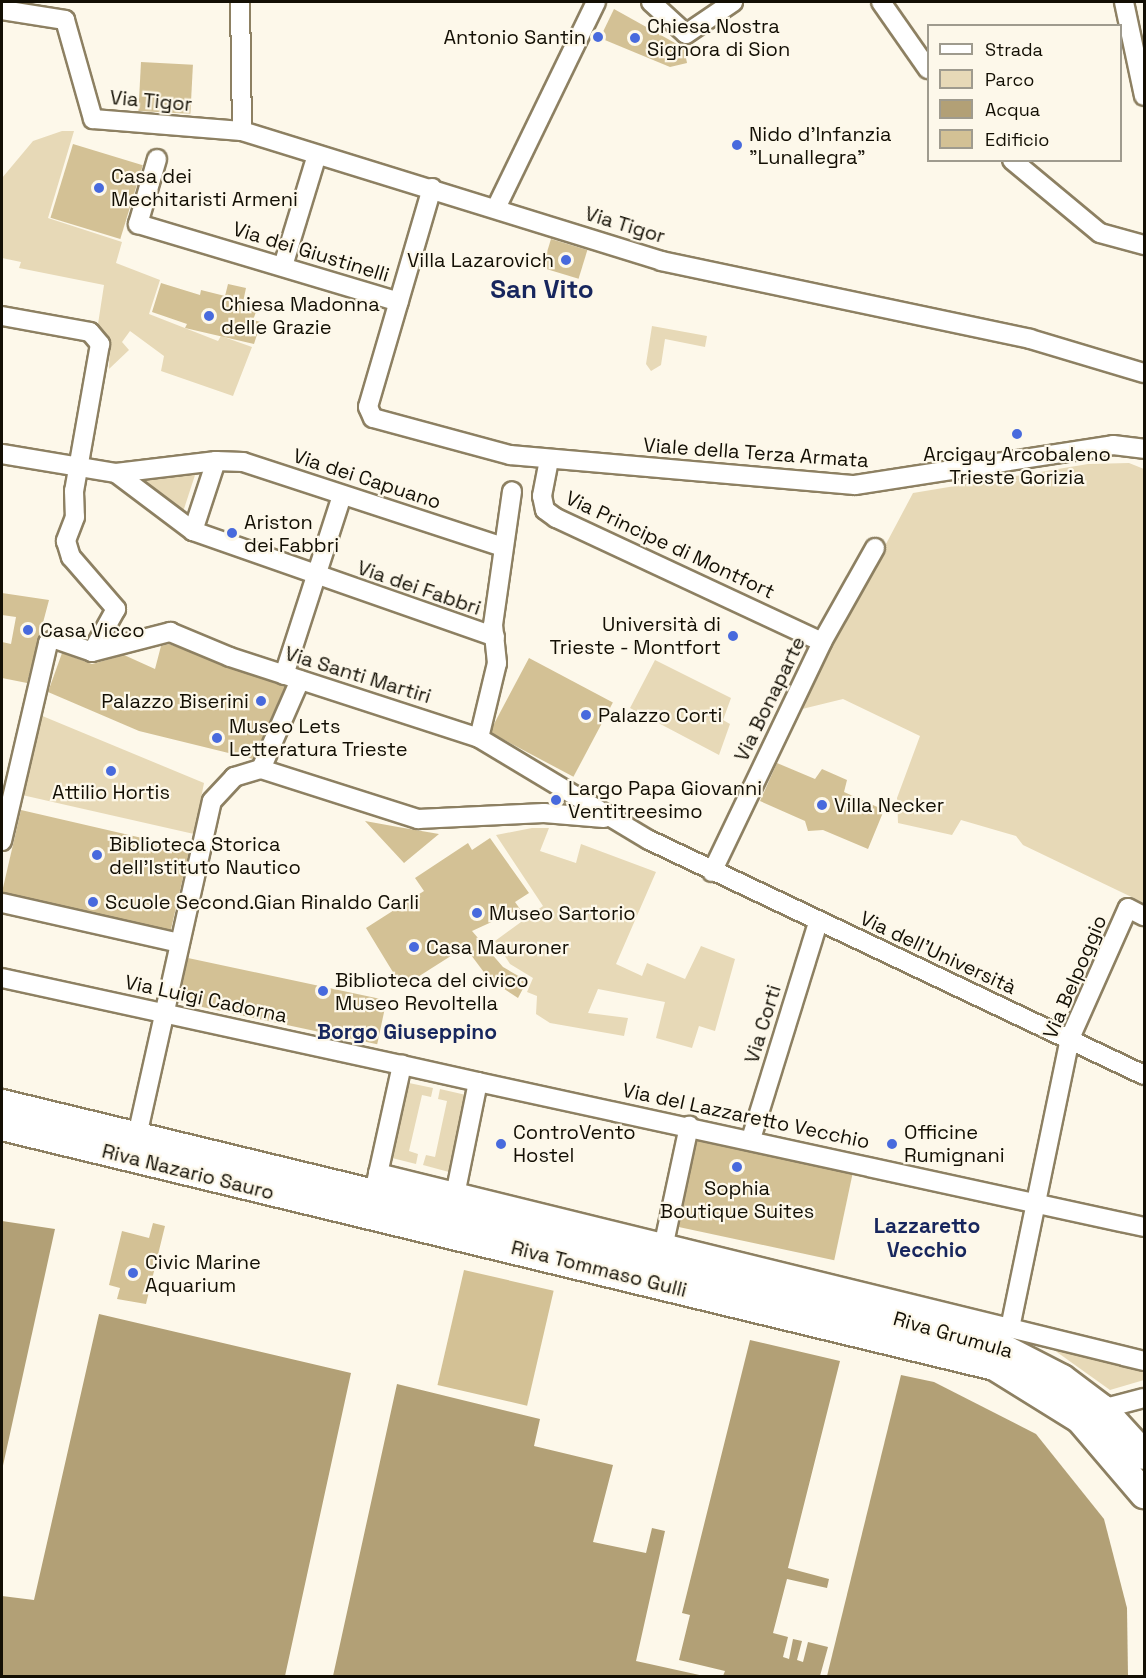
<!DOCTYPE html>
<html>
<head>
<meta charset="utf-8">
<style>
  body { margin:0 }
  #map { position:relative; width:1146px; height:1678px; overflow:hidden; background:#fdf8ea; font-family:"Space Grotesk",sans-serif }
  div>[style] { position:absolute }
  [style*='--x'] { left:calc(var(--x)*1px); top:calc(var(--y)*1px); width:calc(var(--w)*1px); rotate:calc(var(--a)*1deg) }
  .green>* { inset:0; background:#e7d9b7 }
  .water>* { inset:0; background:#b2a076 }
  .building>* { inset:0; background:#d3c195; transform-origin:0 0 }
  .roads { filter:drop-shadow(2px 0 #8d8062) drop-shadow(-2px 0 #8d8062) drop-shadow(0 2px #8d8062) drop-shadow(0 -2px #8d8062) }
  .minor>* { height:18px; margin:-9px; padding:0 9px; transform-origin:9px; border-radius:9px; background:#fff }
  .primary>* { height:28px; margin:-14px; padding:0 14px; transform-origin:14px; border-radius:14px; background:#fff }
  .dots>* { width:16px; height:16px; translate:-50% -50%; box-sizing:border-box; border:3px solid #fdf8ea; border-radius:50% }
  span { translate:-50% -50%; white-space:nowrap; text-align:center; line-height:1.15; -webkit-text-stroke:4.5px #fdf8ea; paint-order:stroke }
  .poi-label { font-size:20px; color:#130f04 }
  .left { translate:0 -50%; text-align:left }
  .right { translate:-100% -50%; text-align:right }
  .street-label { font-size:20px; color:#130f04 }
  .neighbourhood-label { font-size:21px; color:#17265d; font-weight:700 }
  .district-label { font-size:26px; color:#17265d; font-weight:700 }
  .frame { position:absolute; inset:0; border:3px solid #130f04; pointer-events:none }
  .legend { position:absolute; left:927px; top:24px; width:195px; height:138px; box-sizing:border-box; background:#fdf8ea; border:2px solid #9f9b8e; margin:0; padding:8px 10px; list-style:none; font-size:18px; color:#130f04 }
  .legend li { display:flex; align-items:center; gap:12px; height:30px }
  .legend b { width:30px; border:2px solid #9f9b8e }
</style>
</head>
<body>
<div id="map">
  <div class="green">
    <i style="clip-path:polygon(62px 131px,74px 131px,48px 218px,122px 242px,116px 263px,160px 280px,149px 314px,218px 341px,221px 336px,252px 347px,233px 396px,161px 371px,164px 356px,130px 331px,122px 342px,129px 350px,109px 369px,110px 341px,98px 324px,104px 285px,19px 268px,21px 262px,2px 258px,2px 178px,33px 141px)"></i>
    <i style="clip-path:polygon(652px 326px,707px 336px,705px 347px,665px 339px,661px 365px,651px 371px,646px 364px)"></i>
    <i style="clip-path:polygon(1129px 463px,1144px 469px,1144px 903px,1023px 845px,1016px 836px,961px 820px,952px 835px,898px 823px,897px 798px,920px 736px,843px 699px,798px 710px,913px 493px,1088px 464px)"></i>
    <i style="clip-path:polygon(196px 472px,182px 515px,129px 477px)"></i>
    <i style="clip-path:polygon(655px 660px,731px 698px,723px 720px,730px 724px,719px 755px,630px 708px)"></i>
    <i style="clip-path:polygon(40px 715px,204px 783px,194px 834px,22px 795px)"></i>
    <i style="clip-path:polygon(532px 828px,549px 828px,540px 851px,576px 863px,581px 844px,656px 872px,616px 964px,642px 976px,647px 963px,685px 979px,701px 946px,735px 959px,715px 1031px,699px 1026px,692px 1048px,656px 1038px,665px 1002px,598px 989px,588px 1013px,628px 1018px,624px 1036px,550px 1023px,536px 1014px,537px 996px,527px 992px,533px 978px,510px 964px,495px 941px,543px 906px,496px 835px)"></i>
    <i style="clip-path:polygon(409px 1083px,433px 1088px,431px 1097px,422px 1095px,409px 1151px,418px 1154px,416px 1164px,392px 1158px)"></i>
    <i style="clip-path:polygon(440px 1089px,466px 1095px,449px 1172px,423px 1165px,426px 1155px,435px 1157px,447px 1101px,438px 1099px)"></i>
    <i style="clip-path:polygon(1047px 1345px,1144px 1369px,1144px 1380px,1110px 1390px)"></i>
  </div>
  <div class="water">
    <i style="clip-path:polygon(2px 1221px,55px 1229px,2px 1470px)"></i>
    <i style="clip-path:polygon(99px 1314px,351px 1373px,285px 1676px,2px 1676px,2px 1596px,34px 1600px)"></i>
    <i style="clip-path:polygon(750px 1340px,840px 1361px,788px 1568px,829px 1579px,827px 1588px,787px 1579px,773px 1633px,788px 1637px,783px 1657px,789px 1659px,793px 1639px,802px 1641px,797px 1660px,803px 1662px,808px 1642px,828px 1647px,820px 1676px,723px 1676px,725px 1671px,679px 1660px,690px 1615px,682px 1613px)"></i>
    <i style="clip-path:polygon(901px 1375px,934px 1382px,1036px 1434px,1104px 1519px,1127px 1608px,1128px 1676px,827px 1676px)"></i>
    <i style="clip-path:polygon(397px 1384px,540px 1419px,534px 1446px,613px 1465px,593px 1542px,646px 1553px,652px 1528px,665px 1531px,636px 1661px,704px 1676px,333px 1676px)"></i>
  </div>
  <div class="building">
    <i style="clip-path:polygon(614px 9px,684px 48px,687px 63px,670px 67px,600px 38px)"></i>
    <i style="left:141px;top:62px;width:52px;height:49px;rotate:3deg"></i>
    <i style="left:73px;top:144px;width:73px;height:77px;rotate:17deg"></i>
    <i style="left:551px;top:239px;width:38px;height:30px;rotate:17deg"></i>
    <i style="clip-path:polygon(161px 283px,200px 295px,201px 290px,225px 296px,228px 284px,246px 288px,242px 307px,256px 312px,253px 320px,261px 322px,254px 344px,185px 328px,187px 324px,152px 312px)"></i>
    <i style="clip-path:polygon(2px 593px,49px 600px,27px 683px,2px 678px,2px 642px,11px 644px,16px 617px,2px 615px)"></i>
    <i style="clip-path:polygon(169px 644px,285px 687px,253px 759px,139px 731px,48px 692px,62px 653px,92px 664px,124px 655px,155px 669px,161px 646px)"></i>
    <i style="left:529px;top:658px;width:95px;height:84px;rotate:28deg"></i>
    <i style="clip-path:polygon(777px 763px,815px 779px,822px 769px,847px 780px,844px 792px,884px 810px,868px 849px,823px 830px,808px 831px,805px 821px,760px 801px)"></i>
    <i style="left:21px;top:810px;width:173px;height:84px;rotate:13deg"></i>
    <i style="clip-path:polygon(365px 821px,398px 827px,439px 834px,404px 863px)"></i>
    <i style="clip-path:polygon(490px 838px,529px 893px,515px 902px,520px 909px,472px 931px,503px 967px,527px 981px,518px 998px,489px 979px,465px 947px,402px 987px,366px 928px,424px 891px,415px 878px,468px 843px,472px 850px)"></i>
    <i style="left:188px;top:958px;width:203px;height:45px;rotate:12deg"></i>
    <i style="left:697px;top:1141px;width:159px;height:88px;rotate:12deg"></i>
    <i style="clip-path:polygon(153px 1223px,165px 1226px,146px 1304px,117px 1299px,120px 1288px,109px 1285px,122px 1231px,149px 1238px)"></i>
    <i style="left:464px;top:1270px;width:92px;height:118px;rotate:13deg"></i>
  </div>
  <div class="roads">
    <div class="minor">
      <i style="--x:240;--y:2;--w:129;--a:89.1"></i>
      <i style="--x:651;--y:2;--w:47;--a:42.4"></i>
      <i style="--x:686;--y:34;--w:57;--a:-34.2"></i>
      <i style="--x:881;--y:2;--w:82;--a:55"></i>
      <i style="--x:1124;--y:2;--w:96;--a:78"></i>
      <i style="--x:2;--y:10;--w:64;--a:9"></i>
      <i style="--x:65;--y:20;--w:103;--a:74.2"></i>
      <i style="--x:93;--y:119;--w:149;--a:4.6"></i>
      <i style="--x:242;--y:131;--w:439;--a:17.2"></i>
      <i style="--x:661;--y:261;--w:377;--a:11.9"></i>
      <i style="--x:1030;--y:339;--w:119;--a:16.6"></i>
      <i style="--x:157;--y:159;--w:68;--a:106.3"></i>
      <i style="--x:138;--y:224;--w:272;--a:16.6"></i>
      <i style="--x:1012;--y:160;--w:114;--a:39.7"></i>
      <i style="--x:1100;--y:233;--w:46;--a:15.3"></i>
      <i style="--x:432;--y:188;--w:228;--a:106.3"></i>
      <i style="--x:368;--y:407;--w:12;--a:66"></i>
      <i style="--x:373;--y:418;--w:142;--a:15.1"></i>
      <i style="--x:510;--y:455;--w:346;--a:5"></i>
      <i style="--x:855;--y:485;--w:261;--a:-8.8"></i>
      <i style="--x:1113;--y:445;--w:31;--a:7"></i>
      <i style="--x:496;--y:208;--w:229;--a:-64.1"></i>
      <i style="--x:283;--y:266;--w:116;--a:-73"></i>
      <i style="--x:2;--y:316;--w:89;--a:10.3"></i>
      <i style="--x:90;--y:332;--w:16;--a:50"></i>
      <i style="--x:100;--y:344;--w:149;--a:100"></i>
      <i style="--x:74;--y:491;--w:26;--a:88"></i>
      <i style="--x:75;--y:517;--w:26;--a:111"></i>
      <i style="--x:66;--y:541;--w:17;--a:73"></i>
      <i style="--x:71;--y:557;--w:69;--a:49.1"></i>
      <i style="--x:116;--y:609;--w:49;--a:119.2"></i>
      <i style="--x:2;--y:454;--w:116;--a:9.5"></i>
      <i style="--x:116;--y:473;--w:101;--a:-6.8"></i>
      <i style="--x:216;--y:461;--w:74;--a:108.2"></i>
      <i style="--x:193;--y:531;--w:96;--a:-143"></i>
      <i style="--x:549;--y:460;--w:37;--a:101"></i>
      <i style="--x:542;--y:496;--w:14;--a:78"></i>
      <i style="--x:545;--y:510;--w:14;--a:36"></i>
      <i style="--x:556;--y:518;--w:293;--a:25"></i>
      <i style="--x:216;--y:461;--w:27;--a:2"></i>
      <i style="--x:243;--y:462;--w:274;--a:18.1"></i>
      <i style="--x:193;--y:531;--w:320;--a:19.3"></i>
      <i style="--x:284;--y:675;--w:189;--a:-72.1"></i>
      <i style="--x:479;--y:738;--w:77;--a:-76.5"></i>
      <i style="--x:497;--y:663;--w:38;--a:-96"></i>
      <i style="--x:493;--y:625;--w:135;--a:-81.9"></i>
      <i style="--x:261;--y:769;--w:165;--a:17.7"></i>
      <i style="--x:418;--y:819;--w:126;--a:-2.7"></i>
      <i style="--x:544;--y:813;--w:60;--a:4.8"></i>
      <i style="--x:261;--y:769;--w:97;--a:-66.3"></i>
      <i style="--x:2;--y:841;--w:203;--a:-76.9"></i>
      <i style="--x:48;--y:643;--w:8;--a:-30"></i>
      <i style="--x:55;--y:639;--w:39;--a:19"></i>
      <i style="--x:92;--y:652;--w:81;--a:-14.4"></i>
      <i style="--x:170;--y:632;--w:65;--a:22.6"></i>
      <i style="--x:230;--y:657;--w:262;--a:18"></i>
      <i style="--x:479;--y:738;--w:198;--a:31"></i>
      <i style="--x:649;--y:840;--w:548;--a:25.4"></i>
      <i style="--x:712;--y:872;--w:255;--a:-64.4"></i>
      <i style="--x:822;--y:642;--w:108;--a:-60.6"></i>
      <i style="--x:2;--y:903;--w:182;--a:12.7"></i>
      <i style="--x:2;--y:978;--w:409;--a:12.3"></i>
      <i style="--x:402;--y:1065;--w:78;--a:12.6"></i>
      <i style="--x:478;--y:1082;--w:131;--a:101.5"></i>
      <i style="--x:452;--y:1210;--w:83;--a:176.6"></i>
      <i style="--x:369;--y:1215;--w:154;--a:-77.6"></i>
      <i style="--x:478;--y:1082;--w:682;--a:12.28"></i>
      <i style="--x:751;--y:1139;--w:227;--a:-72.8"></i>
      <i style="--x:130;--y:1144;--w:11;--a:-49"></i>
      <i style="--x:137;--y:1136;--w:343;--a:-77.4"></i>
      <i style="--x:212;--y:801;--w:33;--a:-47"></i>
      <i style="--x:234;--y:777;--w:28;--a:-17"></i>
      <i style="--x:378;--y:1173;--w:789;--a:13.79"></i>
      <i style="--x:664;--y:1243;--w:120;--a:-77.9"></i>
      <i style="--x:1010;--y:1328;--w:296;--a:-78.3"></i>
      <i style="--x:1070;--y:1038;--w:142;--a:-66"></i>
      <i style="--x:1128;--y:908;--w:18;--a:27"></i>
      <i style="--x:1102;--y:1409;--w:43;--a:-14.7"></i>
    </div>
    <div class="primary">
      <i style="--x:2;--y:1104;--w:1021;--a:13.6"></i>
      <i style="--x:994;--y:1344;--w:76;--a:27.2"></i>
      <i style="--x:1062;--y:1379;--w:50;--a:36.9"></i>
      <i style="--x:1102;--y:1409;--w:62;--a:47.6"></i>
      <i style="--x:2;--y:1126;--w:1022;--a:13.59"></i>
      <i style="--x:995;--y:1366;--w:100;--a:31.9"></i>
      <i style="--x:1080;--y:1419;--w:99;--a:49.5"></i>
    </div>
  </div>
  <div class="dots">
    <i style="left:598px;top:37px;background:#486add"></i>
    <i style="left:635px;top:38px;background:#486add"></i>
    <i style="left:737px;top:145px;background:#486add"></i>
    <i style="left:99px;top:188px;background:#486add"></i>
    <i style="left:566px;top:260px;background:#486add"></i>
    <i style="left:209px;top:316px;background:#486add"></i>
    <i style="left:1017px;top:434px;background:#486add"></i>
    <i style="left:232px;top:533px;background:#486add"></i>
    <i style="left:28px;top:630px;background:#486add"></i>
    <i style="left:733px;top:636px;background:#486add"></i>
    <i style="left:261px;top:701px;background:#486add"></i>
    <i style="left:586px;top:715px;background:#486add"></i>
    <i style="left:217px;top:738px;background:#486add"></i>
    <i style="left:111px;top:771px;background:#486add"></i>
    <i style="left:556px;top:800px;background:#486add"></i>
    <i style="left:822px;top:805px;background:#486add"></i>
    <i style="left:97px;top:855px;background:#486add"></i>
    <i style="left:93px;top:902px;background:#486add"></i>
    <i style="left:477px;top:913px;background:#486add"></i>
    <i style="left:414px;top:947px;background:#486add"></i>
    <i style="left:323px;top:991px;background:#486add"></i>
    <i style="left:501px;top:1144px;background:#486add"></i>
    <i style="left:892px;top:1144px;background:#486add"></i>
    <i style="left:737px;top:1167px;background:#486add"></i>
    <i style="left:133px;top:1273px;background:#486add"></i>
  </div>
  <div class="poi-label">
    <span class="left" style="left:647px;top:38px">Chiesa Nostra<br>Signora di Sion</span>
    <span class="right" style="left:586px;top:37px">Antonio Santin</span>
    <span class="left" style="left:749px;top:146px">Nido d'Infanzia<br>"Lunallegra"</span>
    <span class="left" style="left:111px;top:188px">Casa dei<br>Mechitaristi Armeni</span>
    <span class="right" style="left:554px;top:260px">Villa Lazarovich</span>
    <span class="left" style="left:221px;top:316px">Chiesa Madonna<br>delle Grazie</span>
    <span style="left:1017px;top:466px">Arcigay Arcobaleno<br>Trieste Gorizia</span>
    <span class="left" style="left:244px;top:534px">Ariston<br>dei Fabbri</span>
    <span class="right" style="left:721px;top:636px">Università di<br>Trieste - Montfort</span>
    <span class="left" style="left:40px;top:630px">Casa Vicco</span>
    <span class="right" style="left:249px;top:701px">Palazzo Biserini</span>
    <span class="left" style="left:598px;top:715px">Palazzo Corti</span>
    <span class="left" style="left:229px;top:738px">Museo Lets<br>Letteratura Trieste</span>
    <span class="left" style="left:568px;top:800px">Largo Papa Giovanni<br>Ventitreesimo</span>
    <span style="left:111px;top:792px">Attilio Hortis</span>
    <span class="left" style="left:834px;top:805px">Villa Necker</span>
    <span class="left" style="left:109px;top:856px">Biblioteca Storica<br>dell'Istituto Nautico</span>
    <span class="left" style="left:105px;top:902px">Scuole Second.Gian Rinaldo Carli</span>
    <span class="left" style="left:489px;top:913px">Museo Sartorio</span>
    <span class="left" style="left:426px;top:947px">Casa Mauroner</span>
    <span class="left" style="left:335px;top:992px">Biblioteca del civico<br>Museo Revoltella</span>
    <span class="left" style="left:513px;top:1144px">ControVento<br>Hostel</span>
    <span class="left" style="left:904px;top:1144px">Officine<br>Rumignani</span>
    <span style="left:737px;top:1200px">Sophia<br>Boutique Suites</span>
    <span class="left" style="left:145px;top:1274px">Civic Marine<br>Aquarium</span>
  </div>
  <div class="street-label">
    <span style="left:151px;top:101px;rotate:5deg">Via Tigor</span>
    <span style="left:625px;top:225px;rotate:17deg">Via Tigor</span>
    <span style="left:311px;top:252px;rotate:17deg">Via dei Giustinelli</span>
    <span style="left:756px;top:453px;rotate:4deg">Viale della Terza Armata</span>
    <span style="left:367px;top:479px;rotate:18deg">Via dei Capuano</span>
    <span style="left:670px;top:545px;rotate:25deg">Via Principe di Montfort</span>
    <span style="left:419px;top:588px;rotate:19deg">Via dei Fabbri</span>
    <span style="left:358px;top:675px;rotate:17deg">Via Santi Martiri</span>
    <span style="left:770px;top:699px;rotate:-64deg">Via Bonaparte</span>
    <span style="left:938px;top:953px;rotate:25deg">Via dell'Università</span>
    <span style="left:1075px;top:977px;rotate:-67deg">Via Belpoggio</span>
    <span style="left:206px;top:999px;rotate:12deg">Via Luigi Cadorna</span>
    <span style="left:763px;top:1024px;rotate:-73deg">Via Corti</span>
    <span style="left:746px;top:1116px;rotate:12deg">Via del Lazzaretto Vecchio</span>
    <span style="left:188px;top:1172px;rotate:14deg">Riva Nazario Sauro</span>
    <span style="left:599px;top:1269px;rotate:14deg">Riva Tommaso Gulli</span>
    <span style="left:953px;top:1335px;rotate:16deg">Riva Grumula</span>
  </div>
  <div class="neighbourhood-label">
    <span style="left:407px;top:1032px">Borgo Giuseppino</span>
    <span style="left:927px;top:1238px">Lazzaretto<br>Vecchio</span>
  </div>
  <div class="district-label">
    <span style="left:542px;top:290px">San Vito</span>
  </div>
  <div class="frame"></div>
  <ul class="legend">
  <li><b style="height:8px;background:#fff"></b>Strada</li>
  <li><b style="height:16px;background:#e7d9b7"></b>Parco</li>
  <li><b style="height:16px;background:#b2a076"></b>Acqua</li>
  <li><b style="height:16px;background:#d3c195"></b>Edificio</li>
  </ul>
</div>
</body>
</html>
